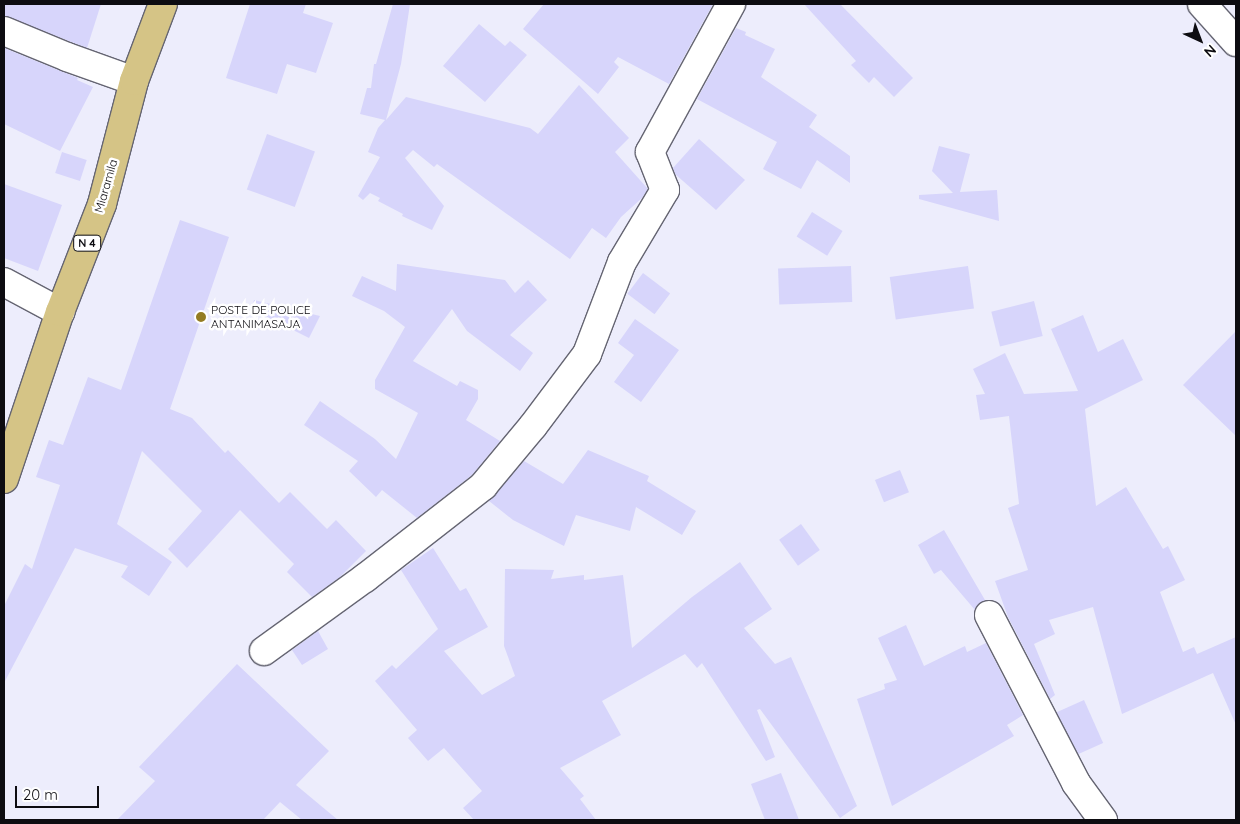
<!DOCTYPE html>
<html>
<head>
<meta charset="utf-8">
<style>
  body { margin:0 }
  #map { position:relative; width:1240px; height:824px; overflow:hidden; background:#ededfc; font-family:Quicksand,sans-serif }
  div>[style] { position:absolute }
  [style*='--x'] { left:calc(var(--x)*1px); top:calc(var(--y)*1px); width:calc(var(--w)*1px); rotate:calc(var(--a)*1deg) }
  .building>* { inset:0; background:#d7d5fb; transform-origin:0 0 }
  .roads { filter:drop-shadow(1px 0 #656572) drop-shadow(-1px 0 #656572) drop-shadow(0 1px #656572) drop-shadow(0 -1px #656572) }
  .minor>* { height:28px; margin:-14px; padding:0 14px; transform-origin:14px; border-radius:14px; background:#fff }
  .primary>* { height:28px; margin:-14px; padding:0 14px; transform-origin:14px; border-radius:14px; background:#d5c486 }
  .dots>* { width:14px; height:14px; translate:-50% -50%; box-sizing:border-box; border:2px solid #fff; border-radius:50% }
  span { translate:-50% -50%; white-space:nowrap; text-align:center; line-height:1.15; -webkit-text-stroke:5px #fff; paint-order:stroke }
  .shield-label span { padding:1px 4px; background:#fff; border:1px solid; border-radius:4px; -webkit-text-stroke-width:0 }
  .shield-label { font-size:11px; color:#0d0c11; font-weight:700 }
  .street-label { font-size:12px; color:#0d0c11 }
  .poi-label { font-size:12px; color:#0d0c11 }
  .left { translate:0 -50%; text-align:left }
  .frame { position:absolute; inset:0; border:5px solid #0d0c11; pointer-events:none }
  .north { position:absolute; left:1175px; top:15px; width:50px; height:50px; -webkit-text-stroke:4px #fff; paint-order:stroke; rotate:137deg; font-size:14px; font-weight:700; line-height:20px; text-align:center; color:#0d0c11 }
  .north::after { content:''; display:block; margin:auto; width:18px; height:22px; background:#0d0c11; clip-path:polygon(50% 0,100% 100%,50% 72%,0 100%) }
  .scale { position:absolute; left:15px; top:786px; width:84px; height:22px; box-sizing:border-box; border:2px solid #0d0c11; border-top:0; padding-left:6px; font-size:15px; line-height:18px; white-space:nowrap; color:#0d0c11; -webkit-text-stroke:4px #fff; paint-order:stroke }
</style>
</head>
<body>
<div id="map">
  <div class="building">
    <i style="clip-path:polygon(4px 4px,101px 4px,87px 48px,4px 16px)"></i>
    <i style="clip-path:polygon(250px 4px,306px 4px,303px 13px,333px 23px,316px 73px,287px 64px,277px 94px,226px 78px)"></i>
    <i style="clip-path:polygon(393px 4px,410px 4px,401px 64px,386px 120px,406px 97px,530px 128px,538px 134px,579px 85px,629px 138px,615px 152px,648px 189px,642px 198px,621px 217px,606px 238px,592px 228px,570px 259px,437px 164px,434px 167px,413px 150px,405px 158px,444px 206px,432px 230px,402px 216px,403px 214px,378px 201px,380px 198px,370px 193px,363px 200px,358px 196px,380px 157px,368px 152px,378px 128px,385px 120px,360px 114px,367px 88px,371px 88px,374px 64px,376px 64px)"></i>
    <i style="clip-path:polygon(544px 4px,713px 4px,669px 84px,618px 57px,614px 62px,619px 67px,598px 94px,523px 29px)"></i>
    <i style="clip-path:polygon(804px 4px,840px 4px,913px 78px,894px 97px,874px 77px,869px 83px,851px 65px,856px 61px)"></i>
    <i style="clip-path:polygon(479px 24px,505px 46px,510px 41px,527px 55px,485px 102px,443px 66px)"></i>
    <i style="clip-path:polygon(736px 28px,746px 32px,745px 35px,775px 49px,761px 77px,817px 115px,809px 127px,850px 156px,850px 183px,817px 160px,801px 189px,763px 169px,777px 142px,697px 99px)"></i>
    <i style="clip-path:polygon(4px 48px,78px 78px,77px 80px,93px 87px,60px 151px,4px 124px)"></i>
    <i style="left:267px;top:134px;width:51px;height:59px;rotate:20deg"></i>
    <i style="clip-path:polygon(699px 139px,745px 180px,716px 210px,675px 174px,673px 168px)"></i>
    <i style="clip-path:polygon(939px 146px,970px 154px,960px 192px,997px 190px,999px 221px,919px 199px,919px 195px,953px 193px,932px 171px)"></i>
    <i style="left:62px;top:152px;width:26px;height:22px;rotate:18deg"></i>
    <i style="clip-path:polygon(4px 184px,62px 205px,38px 271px,4px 258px)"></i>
    <i style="left:812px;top:212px;width:36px;height:29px;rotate:32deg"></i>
    <i style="clip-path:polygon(180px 220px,229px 237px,170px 409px,192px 418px,225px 453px,228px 450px,279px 503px,290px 492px,327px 529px,336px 520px,366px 551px,340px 577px,312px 597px,287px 572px,294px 564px,240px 510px,187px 568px,168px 549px,202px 511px,142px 451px,117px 524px,172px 562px,149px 596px,121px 577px,128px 566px,75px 548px,4px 683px,4px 606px,25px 564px,32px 569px,60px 485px,36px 477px,49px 440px,63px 445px,88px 377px,121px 390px)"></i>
    <i style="clip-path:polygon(397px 264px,505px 280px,515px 293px,528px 280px,547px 300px,510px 335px,533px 353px,520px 371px,467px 331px,452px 309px,413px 361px,457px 386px,460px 381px,478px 390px,478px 399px,466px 420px,500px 441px,472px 475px,417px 518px,382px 490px,376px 497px,349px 471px,358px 461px,304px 425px,320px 401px,375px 439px,396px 459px,418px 413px,375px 389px,375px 380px,405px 327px,384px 311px,352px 296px,362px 276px,396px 291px)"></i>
    <i style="left:851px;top:266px;width:36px;height:73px;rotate:88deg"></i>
    <i style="left:968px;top:266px;width:43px;height:79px;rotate:82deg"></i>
    <i style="left:643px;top:273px;width:34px;height:26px;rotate:37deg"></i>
    <i style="clip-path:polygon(254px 300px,320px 316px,309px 338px,251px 309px)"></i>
    <i style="left:1034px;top:301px;width:36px;height:44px;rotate:76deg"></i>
    <i style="clip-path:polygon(1083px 315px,1098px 352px,1123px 339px,1143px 380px,1085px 409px,1096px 506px,1126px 487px,1163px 549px,1168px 546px,1185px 580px,1160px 592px,1183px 652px,1194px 647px,1197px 654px,1236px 637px,1236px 725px,1213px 673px,1122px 714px,1093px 607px,1049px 620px,1055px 634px,1034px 644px,1055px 695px,1050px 699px,1008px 617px,995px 581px,1028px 570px,1008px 508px,1019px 504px,1009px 416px,980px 420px,976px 395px,985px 394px,973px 369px,1005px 353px,1024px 394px,1078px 391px,1051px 329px)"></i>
    <i style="clip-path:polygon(635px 319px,679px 350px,641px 402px,614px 382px,634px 355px,618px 343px)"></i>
    <i style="clip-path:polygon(1236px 331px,1236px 436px,1183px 385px)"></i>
    <i style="clip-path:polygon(588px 450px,649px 476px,647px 481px,696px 511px,682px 535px,636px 507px,630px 531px,576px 515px,564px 546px,513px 520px,489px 501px,524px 461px,563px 484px)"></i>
    <i style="left:900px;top:470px;width:24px;height:27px;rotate:68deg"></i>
    <i style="left:801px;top:524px;width:32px;height:27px;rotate:54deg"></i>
    <i style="clip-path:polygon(944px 530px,985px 600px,975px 610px,941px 570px,934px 574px,918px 545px)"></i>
    <i style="clip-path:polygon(433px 548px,460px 591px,466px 588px,488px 627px,444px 651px,482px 695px,515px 676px,504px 646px,505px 569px,554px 570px,551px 579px,584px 575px,584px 580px,623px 575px,632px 648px,692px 597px,740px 562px,772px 609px,744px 628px,775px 664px,791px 657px,857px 806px,840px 818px,760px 709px,757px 710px,775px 757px,766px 761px,702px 663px,697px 668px,685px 654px,602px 701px,621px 735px,560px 768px,584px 796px,580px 799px,596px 820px,474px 820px,463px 808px,482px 791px,444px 748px,428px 761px,408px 738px,417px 730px,375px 681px,392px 665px,396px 669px,438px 629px,401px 570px)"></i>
    <i style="clip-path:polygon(906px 625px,924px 666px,965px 646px,967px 652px,986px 643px,1023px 715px,1007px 725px,1014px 736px,892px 806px,857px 699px,885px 689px,884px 684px,897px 680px,878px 638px)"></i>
    <i style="clip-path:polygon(318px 631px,328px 649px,302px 665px,292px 650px)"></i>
    <i style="clip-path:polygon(237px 664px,329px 751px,296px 785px,338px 820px,302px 820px,280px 802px,263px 820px,117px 820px,155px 781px,139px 767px)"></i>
    <i style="left:1084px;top:700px;width:47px;height:30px;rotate:66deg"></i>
    <i style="clip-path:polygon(781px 773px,799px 820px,765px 820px,751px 784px)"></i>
  </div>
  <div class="roads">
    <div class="minor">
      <i style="--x:1202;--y:4;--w:51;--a:48.2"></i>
      <i style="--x:4;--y:31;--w:68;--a:22.4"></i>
      <i style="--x:67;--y:57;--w:71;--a:19.7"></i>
      <i style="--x:4;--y:282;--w:64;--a:28.2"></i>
      <i style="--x:989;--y:615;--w:189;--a:62.6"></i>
      <i style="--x:1076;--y:783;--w:46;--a:53.9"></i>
      <i style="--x:264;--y:651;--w:125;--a:-35.9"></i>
      <i style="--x:365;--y:578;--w:150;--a:-37.9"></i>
      <i style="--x:483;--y:486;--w:78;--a:-50.2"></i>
      <i style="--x:533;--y:426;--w:90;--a:-53.1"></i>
      <i style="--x:587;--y:354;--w:98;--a:-69.2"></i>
      <i style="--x:622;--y:262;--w:84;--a:-59.2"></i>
      <i style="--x:665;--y:190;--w:41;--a:-111.5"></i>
      <i style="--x:650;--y:152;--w:169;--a:-61.3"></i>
    </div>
    <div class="primary">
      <i style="--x:4;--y:479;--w:176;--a:-71.5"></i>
      <i style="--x:60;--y:312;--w:116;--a:-68.7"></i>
      <i style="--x:102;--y:204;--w:127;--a:-75.4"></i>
      <i style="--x:134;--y:81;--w:82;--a:-69.4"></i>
    </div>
  </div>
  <div class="dots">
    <i style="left:201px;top:317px;background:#947c23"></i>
  </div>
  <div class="shield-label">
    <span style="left:87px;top:243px">N 4</span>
  </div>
  <div class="street-label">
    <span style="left:106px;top:186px;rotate:-74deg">Miaramila</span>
  </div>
  <div class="poi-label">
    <span class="left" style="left:211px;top:317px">POSTE DE POLICE<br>ANTANIMASAJA</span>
  </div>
  <div class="frame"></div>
  <div class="north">N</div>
  <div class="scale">20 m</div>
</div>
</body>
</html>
